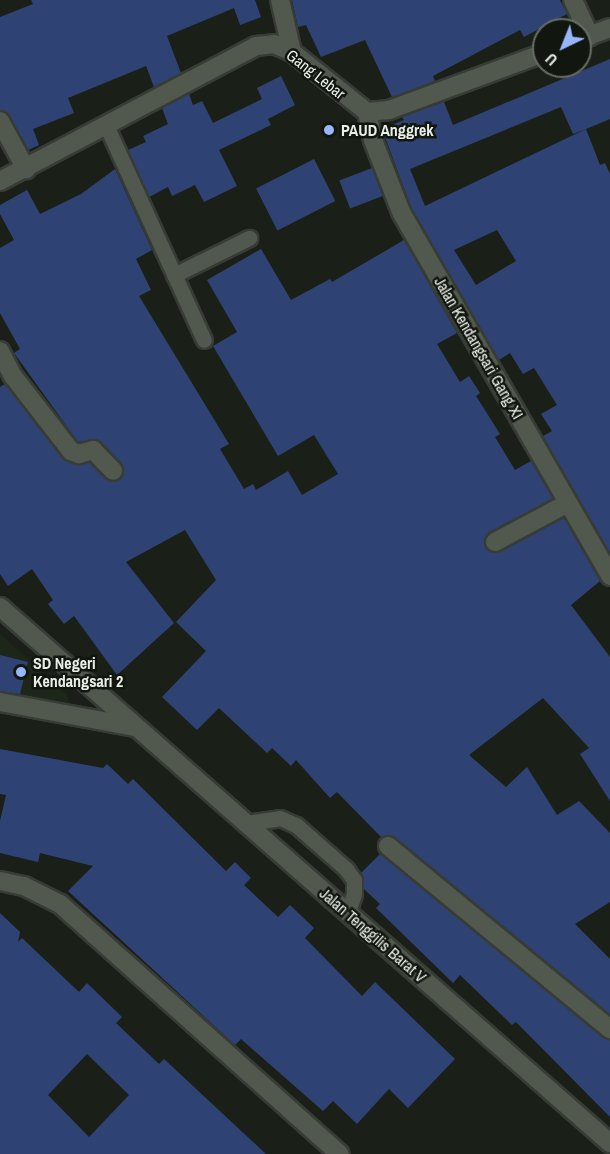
<!DOCTYPE html>
<html>
<head>
<meta charset="utf-8">
<style>
  body { margin:0 }
  #map { position:relative; width:610px; height:1154px; overflow:hidden; background:#1a2017; font-family:"Archivo Narrow",sans-serif }
  div>[style] { position:absolute }
  [style*='--x'] { left:calc(var(--x)*1px); top:calc(var(--y)*1px); width:calc(var(--w)*1px); rotate:calc(var(--a)*1deg) }
  .built>* { inset:0; background:#1c2719 }
  .building>* { inset:0; background:#2e4374; transform-origin:0 0 }
  .roads { filter:drop-shadow(2px 0 #373c36) drop-shadow(-2px 0 #373c36) drop-shadow(0 2px #373c36) drop-shadow(0 -2px #373c36) }
  .lane>* { height:15px; margin:-7.5px; padding:0 7.5px; transform-origin:7.5px; border-radius:7.5px; background:#51594f }
  .street>* { height:18px; margin:-9px; padding:0 9px; transform-origin:9px; border-radius:9px; background:#51594f }
  .dots>* { width:16px; height:16px; translate:-50% -50%; box-sizing:border-box; border:3px solid #11170e; border-radius:50% }
  span { translate:-50% -50%; white-space:nowrap; text-align:center; line-height:1.15; -webkit-text-stroke:5px #11170e; paint-order:stroke }
  .street-label { font-size:16px; color:#e9eee8 }
  .poi-label { font-size:16px; color:#e9eee8; font-weight:700 }
  .left { translate:0 -50%; text-align:left }
  .north { position:absolute; left:532px; top:18px; width:60px; height:60px; box-sizing:border-box; background:#11170e; border:2px solid #676d65; border-radius:50%; rotate:223deg; font-size:16px; font-weight:700; line-height:24px; text-align:center; color:#e9eee8 }
  .north::after { content:''; display:block; margin:auto; width:21px; height:27px; background:#96b6fd; clip-path:polygon(50% 0,100% 100%,50% 72%,0 100%) }
</style>
</head>
<body>
<div id="map">
  <div class="built">
    <i style="clip-path:polygon(0 634px,66px 694px,72px 710px,0 700px)"></i>
  </div>
  <div class="building">
    <i style="clip-path:polygon(31px 0,255px 0,261px 17px,240px 25px,234px 8px,167px 36px,181px 73px,154px 87px,146px 66px,68px 98px,74px 113px,33px 129px,39px 145px,28px 150px,10px 116px,0 110px,0 17px,33px 4px)"></i>
    <i style="clip-path:polygon(292px 0,560px 0,567px 14px,524px 37px,520px 30px,433px 76px,435px 81px,392px 97px,365px 40px,321px 57px,306px 25px,298px 27px)"></i>
    <i style="clip-path:polygon(evenodd,610px 59px,610px 119px,586px 129px,600px 165px,605px 163px,610px 174px,610px 553px,543px 436px,552px 431px,541px 414px,557px 405px,534px 368px,523px 374px,510px 353px,499px 360px,411px 207px,382px 129px,404px 120px,402px 117px,444px 102px,453px 125px,610px 59px,561px 107px,573px 134px,586px 129px,425px 206px,410px 169px,561px 107px,610px 59px,497px 230px,516px 261px,476px 285px,454px 250px,497px 230px)"></i>
    <i style="clip-path:polygon(281px 76px,295px 105px,268px 119px,271px 125px,219px 150px,237px 186px,204px 202px,195px 185px,172px 196px,168px 187px,149px 197px,128px 150px,146px 142px,143px 136px,168px 124px,162px 108px,189px 94px,193px 105px,202px 101px,213px 123px,262px 99px,257px 88px)"></i>
    <i style="left:314px;top:159px;width:47px;height:65px;rotate:63deg"></i>
    <i style="left:372px;top:168px;width:30px;height:35px;rotate:69deg"></i>
    <i style="clip-path:polygon(115px 169px,152px 250px,136px 259px,151px 290px,139px 296px,229px 444px,220px 449px,244px 489px,253px 484px,256px 490px,288px 471px,302px 495px,338px 474px,314px 435px,278px 456px,213px 346px,237px 332px,207px 280px,261px 249px,291px 300px,330px 279px,332px 282px,404px 240px,457px 333px,437px 344px,460px 382px,469px 376px,480px 393px,476px 396px,500px 434px,495px 437px,515px 470px,531px 461px,553px 499px,489px 532px,484px 541px,485px 548px,500px 552px,564px 518px,600px 581px,571px 605px,610px 657px,610px 801px,580px 754px,589px 748px,543px 698px,469px 755px,506px 787px,527px 767px,557px 815px,579px 801px,610px 833px,610px 902px,575px 924px,610px 959px,610px 1014px,395px 837px,381px 837px,337px 792px,330px 798px,296px 760px,291px 766px,272px 748px,267px 753px,219px 708px,197px 730px,162px 697px,206px 651px,176px 622px,216px 580px,185px 530px,126px 562px,174px 623px,117px 675px,74px 616px,64px 624px,48px 604px,53px 600px,32px 569px,8px 586px,0 574px,0 387px,5px 384px,67px 461px,90px 463px,110px 482px,121px 479px,124px 469px,97px 439px,78px 442px,14px 353px,20px 349px,0 313px,0 248px,14px 240px,0 214px,0 205px,27px 190px,40px 214px,81px 194px)"></i>
    <i style="clip-path:polygon(0 655px,28px 662px,20px 694px,0 691px)"></i>
    <i style="clip-path:polygon(0 749px,103px 768px,107px 764px,128px 784px,133px 779px,226px 871px,235px 862px,251px 878px,244px 885px,278px 917px,290px 905px,314px 928px,305px 938px,362px 996px,375px 982px,455px 1059px,408px 1108px,389px 1089px,357px 1124px,333px 1101px,323px 1111px,241px 1039px,235px 1045px,68px 891px,93px 866px,40px 853px,38px 862px,0 853px,0 821px,6px 795px,0 794px)"></i>
    <i style="clip-path:polygon(380px 854px,610px 1040px,610px 1117px,516px 1022px,512px 1025px,460px 975px,453px 983px,376px 908px,380px 904px,364px 889px,361px 873px)"></i>
    <i style="clip-path:polygon(evenodd,0 913px,20px 932px,18px 942px,22px 938px,79px 992px,87px 983px,122px 1017px,116px 1023px,159px 1064px,164px 1059px,266px 1154px,0 1154px,0 913px,87px 1054px,129px 1095px,89px 1137px,48px 1095px,87px 1054px)"></i>
  </div>
  <div class="roads">
    <div class="lane">
      <i style="--x:106;--y:125;--w:236;--a:65.5"></i>
      <i style="--x:174;--y:275;--w:84;--a:-26.3"></i>
      <i style="--x:246;--y:823;--w:34;--a:-8"></i>
      <i style="--x:280;--y:818;--w:17;--a:24"></i>
      <i style="--x:296;--y:825;--w:67;--a:41.3"></i>
      <i style="--x:346;--y:869;--w:14;--a:54"></i>
      <i style="--x:354;--y:880;--w:14;--a:90"></i>
      <i style="--x:354;--y:894;--w:20;--a:108"></i>
    </div>
    <div class="street">
      <i style="--x:280;--y:0;--w:53;--a:77"></i>
      <i style="--x:573;--y:0;--w:40;--a:65"></i>
      <i style="--x:580;--y:39;--w:32;--a:-20"></i>
      <i style="--x:367;--y:112;--w:29;--a:78"></i>
      <i style="--x:373;--y:140;--w:77;--a:68.7"></i>
      <i style="--x:401;--y:212;--w:420;--a:60.1"></i>
      <i style="--x:0;--y:121;--w:55;--a:61.6"></i>
      <i style="--x:0;--y:181;--w:289;--a:-27.8"></i>
      <i style="--x:256;--y:46;--w:18;--a:-6"></i>
      <i style="--x:274;--y:44;--w:20;--a:24"></i>
      <i style="--x:292;--y:52;--w:96;--a:38.7"></i>
      <i style="--x:367;--y:112;--w:22;--a:-5"></i>
      <i style="--x:389;--y:110;--w:165;--a:-20.2"></i>
      <i style="--x:0;--y:351;--w:28;--a:63"></i>
      <i style="--x:13;--y:376;--w:95;--a:52.3"></i>
      <i style="--x:71;--y:451;--w:9;--a:21"></i>
      <i style="--x:79;--y:454;--w:15;--a:-16"></i>
      <i style="--x:93;--y:450;--w:29;--a:46"></i>
      <i style="--x:495;--y:542;--w:83;--a:-28.1"></i>
      <i style="--x:0;--y:607;--w:812;--a:41.31"></i>
      <i style="--x:0;--y:702;--w:137;--a:10.5"></i>
      <i style="--x:388;--y:846;--w:288;--a:39.5"></i>
      <i style="--x:0;--y:881;--w:25;--a:12"></i>
      <i style="--x:24;--y:886;--w:40;--a:26.6"></i>
      <i style="--x:60;--y:904;--w:375;--a:41.8"></i>
    </div>
  </div>
  <div class="dots">
    <i style="left:329px;top:130px;background:#96b6fd"></i>
    <i style="left:21px;top:672px;background:#96b6fd"></i>
  </div>
  <div class="street-label">
    <span style="left:316px;top:74px;rotate:38deg">Gang Lebar</span>
    <span style="left:479px;top:348px;rotate:60deg">Jalan Kendangsari Gang XI</span>
    <span style="left:373px;top:935px;rotate:41deg">Jalan Tenggilis Barat V</span>
  </div>
  <div class="poi-label">
    <span class="left" style="left:341px;top:130px">PAUD Anggrek</span>
    <span class="left" style="left:33px;top:672px">SD Negeri<br>Kendangsari 2</span>
  </div>
  <div class="north">U</div>
</div>
</body>
</html>
